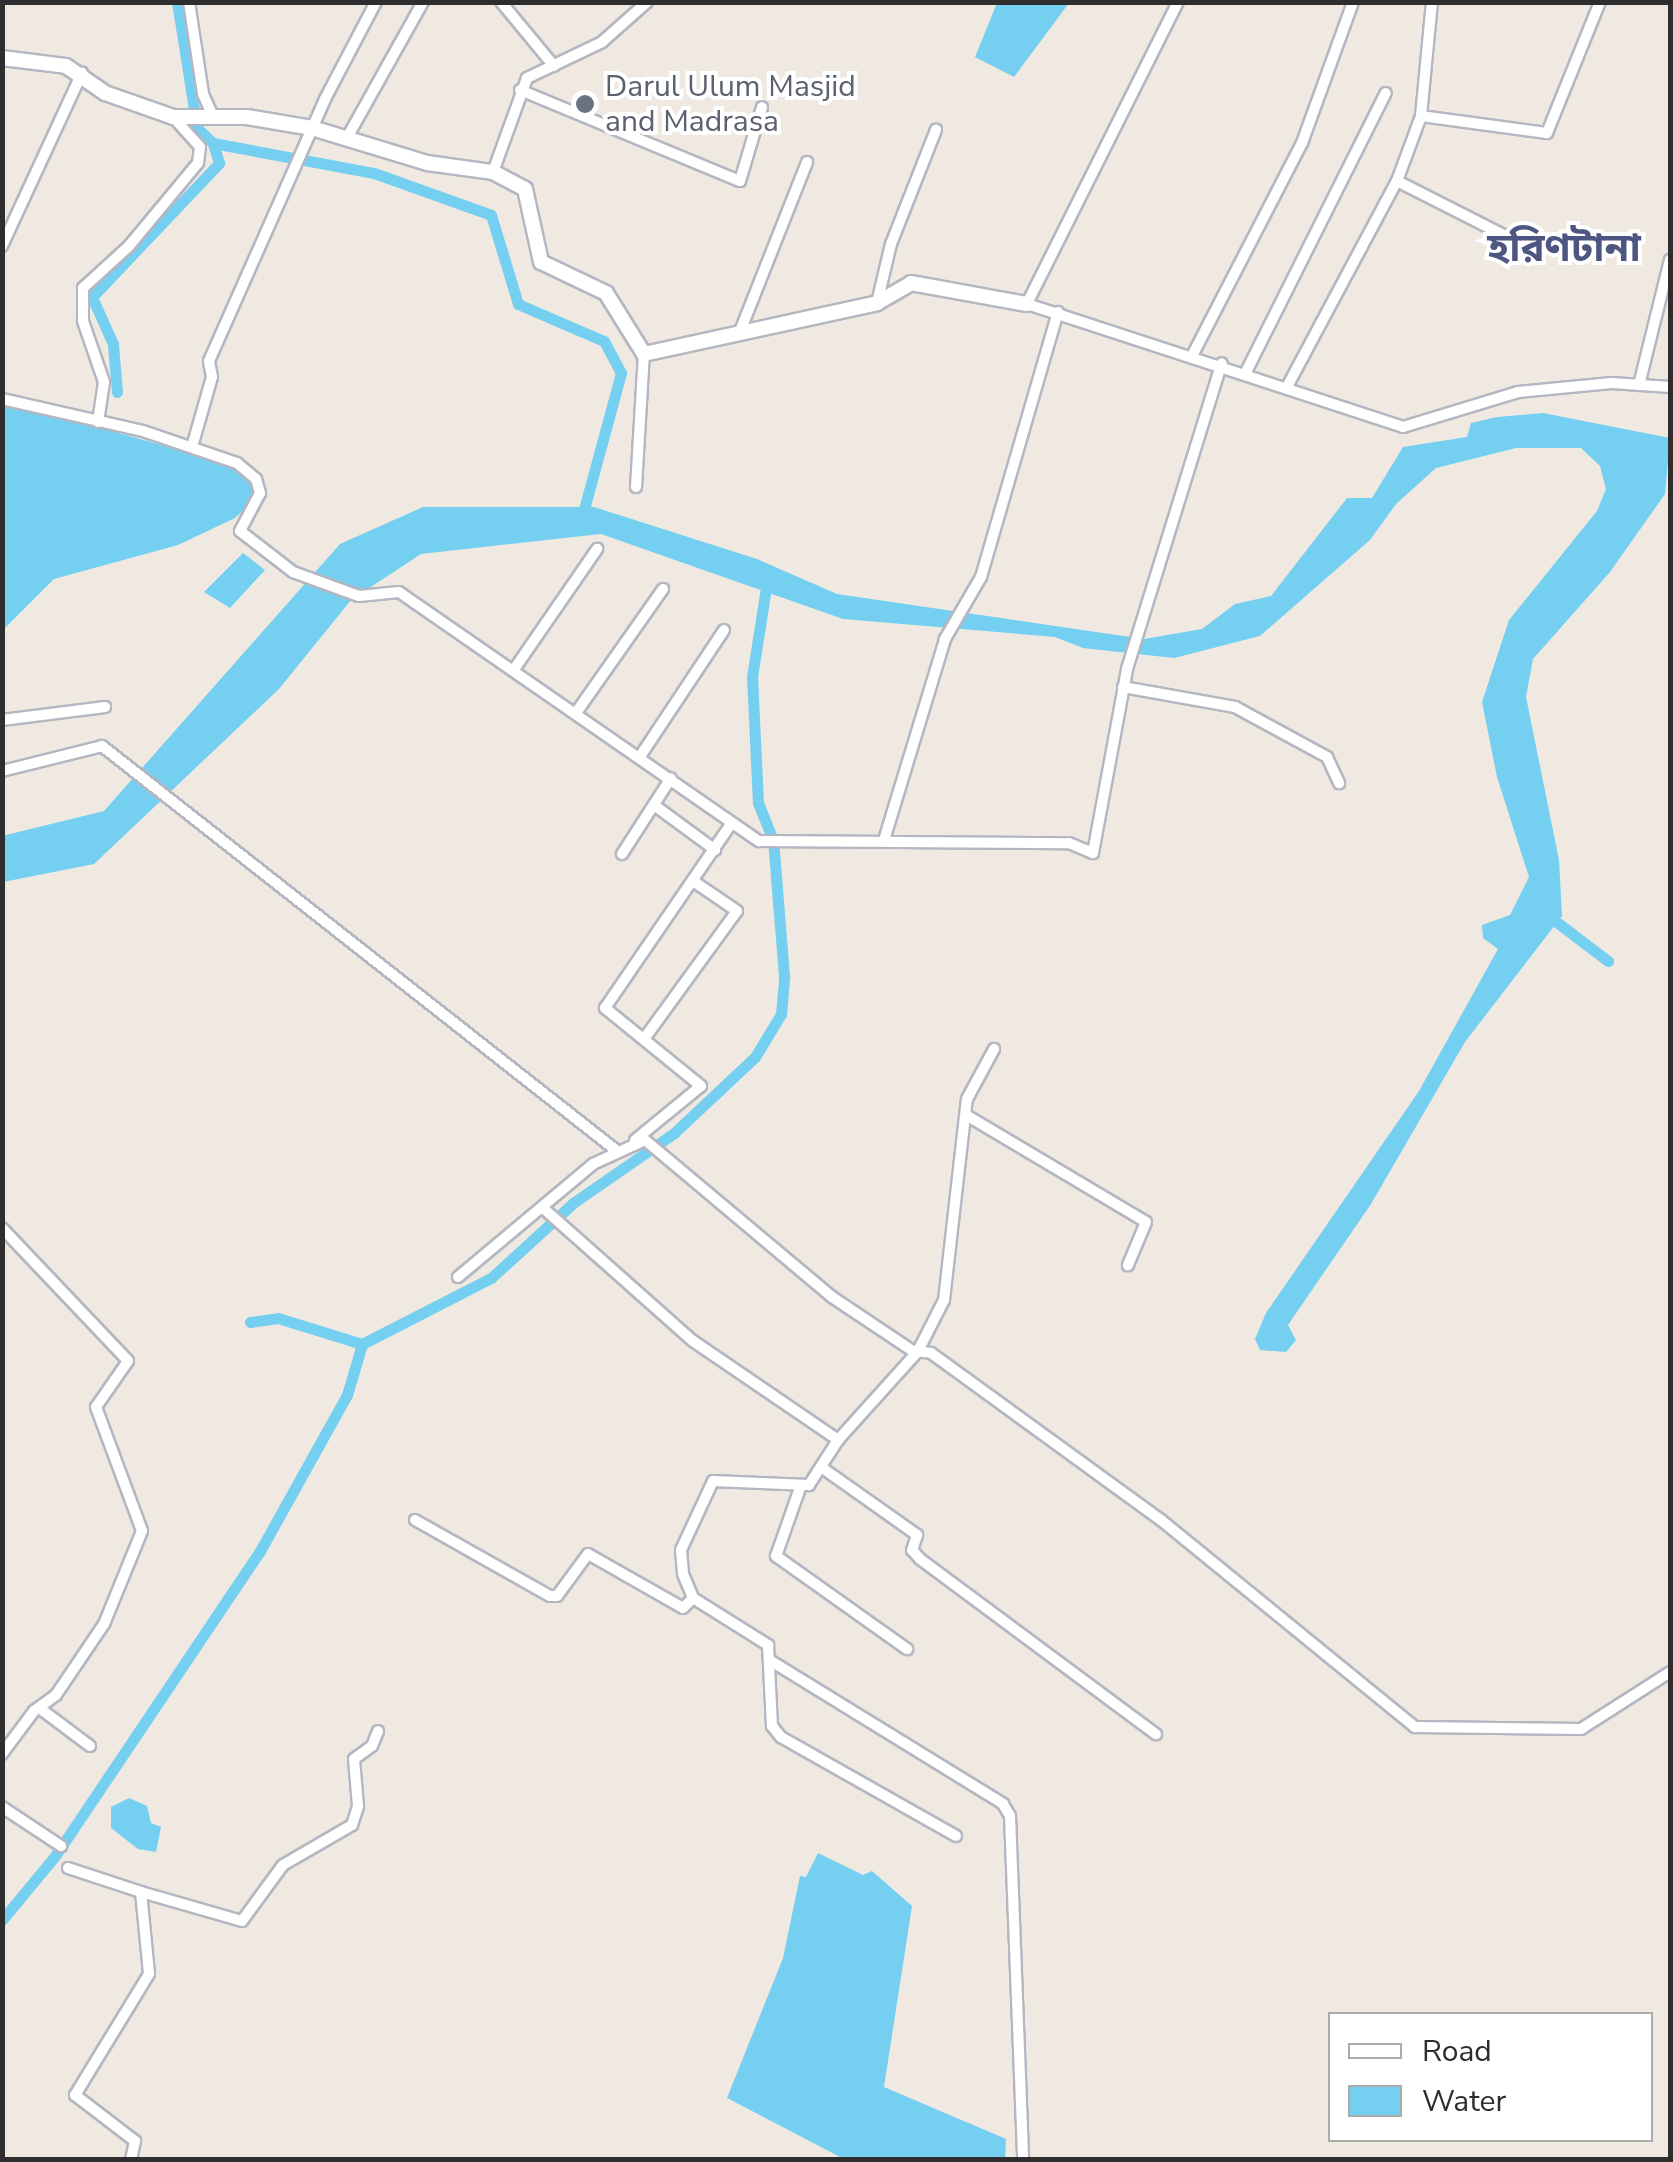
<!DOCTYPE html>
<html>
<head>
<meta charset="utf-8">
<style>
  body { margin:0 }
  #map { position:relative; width:1673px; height:2162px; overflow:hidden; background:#efe9e1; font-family:"Nunito Sans","Noto Sans Bengali",sans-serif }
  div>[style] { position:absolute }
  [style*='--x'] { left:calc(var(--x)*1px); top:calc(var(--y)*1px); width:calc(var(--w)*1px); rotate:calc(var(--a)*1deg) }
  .water>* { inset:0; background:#75cff0 }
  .canal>* { height:11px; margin:-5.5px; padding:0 5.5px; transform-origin:5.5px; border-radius:5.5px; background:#75cff0 }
  .roads { filter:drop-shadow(2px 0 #b4b7c1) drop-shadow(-2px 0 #b4b7c1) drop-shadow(0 2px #b4b7c1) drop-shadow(0 -2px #b4b7c1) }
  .street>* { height:10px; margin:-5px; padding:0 5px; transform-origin:5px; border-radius:5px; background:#fff }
  .secondary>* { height:14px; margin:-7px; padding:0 7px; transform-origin:7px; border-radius:7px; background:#fff }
  .dots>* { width:28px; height:28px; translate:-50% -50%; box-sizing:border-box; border:5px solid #fff; border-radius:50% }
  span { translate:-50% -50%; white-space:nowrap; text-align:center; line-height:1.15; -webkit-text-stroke:8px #fff; paint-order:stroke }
  .worship-label { font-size:30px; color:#5b616d }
  .left { translate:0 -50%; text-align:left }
  .district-label { font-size:40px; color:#4d5680; font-weight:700 }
  .frame { position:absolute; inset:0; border:5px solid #2e2e2e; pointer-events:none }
  .legend { position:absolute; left:1328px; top:2012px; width:325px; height:130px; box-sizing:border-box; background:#fff; border:2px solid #ababab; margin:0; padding:12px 18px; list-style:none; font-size:30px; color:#2e2e2e }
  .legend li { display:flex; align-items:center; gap:20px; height:50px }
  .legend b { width:50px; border:2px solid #ababab }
</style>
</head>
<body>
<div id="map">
  <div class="water">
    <i style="clip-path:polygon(997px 3px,1069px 3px,1014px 77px,975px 57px)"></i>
    <i style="clip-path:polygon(2px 401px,231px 464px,252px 480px,255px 499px,235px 518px,178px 545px,54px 579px,3px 630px)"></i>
    <i style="clip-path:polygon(1543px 413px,1670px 438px,1665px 494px,1610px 572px,1533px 659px,1526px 697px,1559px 860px,1562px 916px,1465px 1042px,1371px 1204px,1288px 1325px,1296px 1340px,1286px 1352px,1260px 1350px,1255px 1339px,1266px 1313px,1419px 1091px,1498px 949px,1483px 938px,1482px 925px,1510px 915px,1529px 877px,1497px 777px,1482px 702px,1509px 620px,1597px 511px,1606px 489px,1600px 466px,1581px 448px,1516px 448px,1436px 468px,1396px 504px,1370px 540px,1260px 636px,1174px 658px,1083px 648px,1055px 637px,843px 619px,601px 534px,421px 554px,351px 600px,279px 689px,94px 864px,3px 882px,2px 836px,104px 811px,340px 544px,423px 507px,594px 507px,757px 559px,837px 594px,1144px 639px,1202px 629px,1235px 604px,1271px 596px,1347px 498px,1372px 498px,1403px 447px,1467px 437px,1471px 423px,1497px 417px)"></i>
    <i style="clip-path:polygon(243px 553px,265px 570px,230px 608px,204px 592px)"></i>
    <i style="clip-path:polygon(129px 1798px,147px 1806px,151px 1823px,161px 1827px,156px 1852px,138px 1849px,111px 1828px,111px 1807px)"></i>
    <i style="clip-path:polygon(818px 1853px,863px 1875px,872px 1871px,912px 1906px,884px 2087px,1006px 2139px,1005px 2159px,844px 2159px,727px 2098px,783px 1958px,800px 1876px,806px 1877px)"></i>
  </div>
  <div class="canal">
    <i style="--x:213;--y:143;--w:164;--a:10.6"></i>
    <i style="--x:374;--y:173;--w:124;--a:19.7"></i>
    <i style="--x:491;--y:215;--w:93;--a:73.1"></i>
    <i style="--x:518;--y:304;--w:94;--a:23.3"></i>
    <i style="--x:604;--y:341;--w:36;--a:62"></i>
    <i style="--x:621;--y:373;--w:149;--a:105.2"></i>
    <i style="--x:117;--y:392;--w:48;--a:-94.8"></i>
    <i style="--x:113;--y:344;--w:51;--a:-114.1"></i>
    <i style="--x:92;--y:297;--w:185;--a:-46.5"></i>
    <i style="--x:219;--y:163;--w:21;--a:-107"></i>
    <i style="--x:213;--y:143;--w:22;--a:-137"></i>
    <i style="--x:197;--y:128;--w:128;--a:-99"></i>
    <i style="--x:1546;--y:914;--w:78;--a:37.2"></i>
    <i style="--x:250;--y:1322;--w:28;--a:-8"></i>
    <i style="--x:278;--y:1318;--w:88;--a:17.2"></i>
    <i style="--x:2;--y:1920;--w:83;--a:-50.4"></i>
    <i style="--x:55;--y:1856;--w:367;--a:-56.1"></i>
    <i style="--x:260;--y:1551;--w:179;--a:-60.9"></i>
    <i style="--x:347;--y:1395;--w:53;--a:-73.6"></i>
    <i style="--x:362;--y:1344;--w:145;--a:-27.1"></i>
    <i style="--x:491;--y:1278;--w:111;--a:-42.4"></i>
    <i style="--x:573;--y:1203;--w:123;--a:-34.7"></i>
    <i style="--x:674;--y:1133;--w:111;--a:-43.2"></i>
    <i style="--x:755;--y:1057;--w:50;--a:-58.8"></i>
    <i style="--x:781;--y:1014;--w:38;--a:-85"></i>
    <i style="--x:784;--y:976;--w:136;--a:-94.6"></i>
    <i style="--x:773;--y:840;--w:40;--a:-112"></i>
    <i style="--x:758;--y:803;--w:126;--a:-92.7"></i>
    <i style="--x:752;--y:677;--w:97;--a:-81.1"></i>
  </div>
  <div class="roads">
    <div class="street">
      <i style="--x:189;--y:2;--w:93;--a:81.3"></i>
      <i style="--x:203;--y:94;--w:27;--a:66"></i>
      <i style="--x:501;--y:2;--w:83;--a:50.4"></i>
      <i style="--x:1178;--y:2;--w:338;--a:116.6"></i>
      <i style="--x:1027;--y:304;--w:396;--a:18.1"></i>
      <i style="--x:1403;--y:427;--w:120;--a:-16.9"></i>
      <i style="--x:1518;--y:392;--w:94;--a:-5.5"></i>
      <i style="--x:1612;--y:383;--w:58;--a:3.9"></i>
      <i style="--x:520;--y:90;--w:238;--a:22.5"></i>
      <i style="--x:740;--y:181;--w:77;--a:-73.4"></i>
      <i style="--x:1421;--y:116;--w:127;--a:7.7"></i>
      <i style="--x:1547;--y:133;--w:141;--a:-68"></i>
      <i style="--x:348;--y:136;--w:154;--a:-60.8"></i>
      <i style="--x:493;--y:172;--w:100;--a:-70.1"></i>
      <i style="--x:527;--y:78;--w:83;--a:-25.6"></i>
      <i style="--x:602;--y:42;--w:60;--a:-41.6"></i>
      <i style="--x:1397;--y:181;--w:146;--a:26.9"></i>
      <i style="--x:2;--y:246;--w:191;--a:-65.2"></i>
      <i style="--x:877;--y:303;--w:61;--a:-76.7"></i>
      <i style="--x:891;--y:244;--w:123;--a:-68.5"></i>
      <i style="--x:739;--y:334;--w:185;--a:-68.4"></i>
      <i style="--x:1193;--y:354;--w:237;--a:-62.7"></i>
      <i style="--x:1302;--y:143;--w:150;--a:-70.1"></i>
      <i style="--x:1246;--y:372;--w:312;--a:-63.4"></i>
      <i style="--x:1288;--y:385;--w:231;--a:-61.9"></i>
      <i style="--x:1397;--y:181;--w:69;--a:-69.7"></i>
      <i style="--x:1421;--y:116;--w:115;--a:-84.5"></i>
      <i style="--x:1639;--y:385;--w:129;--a:-76.1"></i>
      <i style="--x:2;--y:399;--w:145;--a:12.8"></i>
      <i style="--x:143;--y:431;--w:99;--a:18.8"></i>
      <i style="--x:237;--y:463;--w:25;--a:40"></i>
      <i style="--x:256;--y:479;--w:15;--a:74"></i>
      <i style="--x:260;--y:493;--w:43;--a:117.8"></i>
      <i style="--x:240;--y:531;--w:67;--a:37.7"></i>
      <i style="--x:293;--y:572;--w:70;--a:20"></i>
      <i style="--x:359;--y:596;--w:40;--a:-5.7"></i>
      <i style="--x:399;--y:592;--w:438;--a:34.7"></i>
      <i style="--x:759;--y:841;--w:310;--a:0.4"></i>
      <i style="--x:1069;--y:843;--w:26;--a:23"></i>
      <i style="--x:1093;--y:853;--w:187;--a:-79.5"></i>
      <i style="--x:1127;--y:669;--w:320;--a:-72.8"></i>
      <i style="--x:98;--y:422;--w:40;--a:-81.5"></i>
      <i style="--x:104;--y:382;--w:65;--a:-109"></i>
      <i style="--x:83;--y:321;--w:33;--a:-90"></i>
      <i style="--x:83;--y:288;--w:62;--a:-42.4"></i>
      <i style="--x:129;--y:246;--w:108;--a:-50.3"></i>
      <i style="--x:198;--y:163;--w:16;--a:-83"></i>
      <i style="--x:200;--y:147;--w:40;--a:-132"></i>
      <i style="--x:192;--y:447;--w:73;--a:-74.1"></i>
      <i style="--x:212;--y:377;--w:16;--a:-101"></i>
      <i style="--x:209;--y:361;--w:287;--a:-66.1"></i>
      <i style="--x:325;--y:99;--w:110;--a:-62.3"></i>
      <i style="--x:636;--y:487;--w:133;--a:-86.6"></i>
      <i style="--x:515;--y:668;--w:145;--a:-55.4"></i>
      <i style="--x:1123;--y:687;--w:114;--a:10.1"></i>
      <i style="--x:1235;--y:707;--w:105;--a:28.5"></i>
      <i style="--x:1327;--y:757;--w:29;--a:65"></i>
      <i style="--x:578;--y:710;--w:148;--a:-54.9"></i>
      <i style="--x:2;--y:720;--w:104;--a:-7.2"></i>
      <i style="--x:641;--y:755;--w:150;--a:-56.4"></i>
      <i style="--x:2;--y:771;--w:103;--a:-14"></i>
      <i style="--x:102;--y:746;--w:655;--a:38.18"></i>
      <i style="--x:654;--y:805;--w:76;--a:36.4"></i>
      <i style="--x:885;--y:837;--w:207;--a:-73.1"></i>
      <i style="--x:945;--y:639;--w:72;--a:-59.9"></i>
      <i style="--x:981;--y:577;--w:276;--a:-73.8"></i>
      <i style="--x:622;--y:854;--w:90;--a:-57.2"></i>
      <i style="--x:644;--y:1039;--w:158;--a:-54"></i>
      <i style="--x:737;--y:911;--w:53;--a:-145.7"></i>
      <i style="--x:966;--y:1115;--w:209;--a:30.7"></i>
      <i style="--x:1146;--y:1222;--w:47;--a:112.7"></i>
      <i style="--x:635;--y:1140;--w:85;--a:-39.3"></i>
      <i style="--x:701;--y:1086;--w:124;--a:-140.9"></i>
      <i style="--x:605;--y:1008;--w:223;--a:-55.6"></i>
      <i style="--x:543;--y:1208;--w:200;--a:41.6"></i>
      <i style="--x:693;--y:1341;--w:176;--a:34.3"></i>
      <i style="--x:838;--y:1440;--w:120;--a:-48"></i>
      <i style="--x:918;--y:1351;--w:57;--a:-63"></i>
      <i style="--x:944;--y:1300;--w:202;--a:-83.5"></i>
      <i style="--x:967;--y:1099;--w:57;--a:-61.6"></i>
      <i style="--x:2;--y:1228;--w:183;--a:46.5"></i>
      <i style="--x:128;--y:1361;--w:56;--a:124.8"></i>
      <i style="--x:96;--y:1407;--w:132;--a:69.6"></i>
      <i style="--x:142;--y:1531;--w:100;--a:112.2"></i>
      <i style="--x:104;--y:1624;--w:86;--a:124.1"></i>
      <i style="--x:56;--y:1695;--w:27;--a:144"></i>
      <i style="--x:34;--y:1711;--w:54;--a:126.7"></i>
      <i style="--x:458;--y:1277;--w:176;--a:-39.9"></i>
      <i style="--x:593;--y:1164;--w:57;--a:-24.8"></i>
      <i style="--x:645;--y:1140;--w:244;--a:40"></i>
      <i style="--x:832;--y:1297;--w:97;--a:33.7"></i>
      <i style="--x:913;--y:1351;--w:18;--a:6"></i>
      <i style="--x:931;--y:1353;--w:284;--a:36"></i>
      <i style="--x:1161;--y:1520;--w:328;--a:39.2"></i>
      <i style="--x:1415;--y:1727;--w:166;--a:0.7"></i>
      <i style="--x:1581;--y:1729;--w:106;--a:-32.6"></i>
      <i style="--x:838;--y:1440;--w:54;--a:122.8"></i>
      <i style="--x:809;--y:1485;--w:96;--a:-177.6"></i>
      <i style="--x:713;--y:1481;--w:76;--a:114.9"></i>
      <i style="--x:681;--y:1550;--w:24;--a:85"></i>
      <i style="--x:683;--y:1574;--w:26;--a:67"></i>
      <i style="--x:693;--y:1598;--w:89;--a:32.1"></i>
      <i style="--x:768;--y:1645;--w:81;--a:87.2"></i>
      <i style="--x:772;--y:1726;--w:14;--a:51"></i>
      <i style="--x:781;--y:1737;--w:201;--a:29.5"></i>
      <i style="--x:821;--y:1467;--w:118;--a:35.3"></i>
      <i style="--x:917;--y:1535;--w:16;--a:108"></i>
      <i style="--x:912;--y:1550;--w:12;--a:48"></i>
      <i style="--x:920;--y:1559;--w:294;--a:36.6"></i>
      <i style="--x:800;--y:1488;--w:72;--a:109.4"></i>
      <i style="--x:776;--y:1556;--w:161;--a:35.4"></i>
      <i style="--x:415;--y:1520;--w:155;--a:29.4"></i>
      <i style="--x:550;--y:1596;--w:7;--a:0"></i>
      <i style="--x:557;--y:1596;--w:52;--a:-53.6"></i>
      <i style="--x:588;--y:1554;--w:109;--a:29.6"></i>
      <i style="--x:683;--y:1608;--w:14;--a:-45"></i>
      <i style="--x:771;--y:1661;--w:273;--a:31.6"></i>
      <i style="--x:1003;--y:1804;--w:14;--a:60"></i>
      <i style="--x:1010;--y:1816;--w:344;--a:87.8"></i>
      <i style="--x:42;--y:1710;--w:60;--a:36.9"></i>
      <i style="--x:2;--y:1807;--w:71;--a:33.5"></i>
      <i style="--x:68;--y:1868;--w:77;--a:18.2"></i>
      <i style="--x:141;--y:1892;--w:82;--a:84.4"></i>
      <i style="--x:149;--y:1974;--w:142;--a:121.4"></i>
      <i style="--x:75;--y:2095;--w:76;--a:37.5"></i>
      <i style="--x:135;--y:2141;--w:19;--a:102"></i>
      <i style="--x:141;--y:1892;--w:105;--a:16"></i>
      <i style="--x:242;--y:1921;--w:69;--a:-53.8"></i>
      <i style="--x:283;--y:1865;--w:80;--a:-30.1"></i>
      <i style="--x:352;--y:1825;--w:20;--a:-72"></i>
      <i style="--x:358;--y:1806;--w:47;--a:-94.9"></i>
      <i style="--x:354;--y:1759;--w:22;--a:-36"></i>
      <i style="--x:372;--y:1746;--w:16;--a:-68"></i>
    </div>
    <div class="secondary">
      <i style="--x:2;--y:58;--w:64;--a:7.1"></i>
      <i style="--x:66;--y:66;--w:47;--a:34.7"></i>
      <i style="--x:105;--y:93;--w:72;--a:19.4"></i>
      <i style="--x:173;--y:117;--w:74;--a:0"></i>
      <i style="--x:247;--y:117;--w:66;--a:9.6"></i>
      <i style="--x:312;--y:128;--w:120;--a:16.9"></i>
      <i style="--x:427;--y:163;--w:67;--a:7.8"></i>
      <i style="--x:493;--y:172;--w:36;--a:28"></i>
      <i style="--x:525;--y:189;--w:75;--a:77.6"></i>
      <i style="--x:541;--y:262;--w:72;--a:25.5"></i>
      <i style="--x:606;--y:293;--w:72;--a:58.1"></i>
      <i style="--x:644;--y:354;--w:239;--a:-12.3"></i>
      <i style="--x:877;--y:303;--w:39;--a:-30"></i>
      <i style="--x:911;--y:283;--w:118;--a:10.3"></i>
    </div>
  </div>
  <div class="dots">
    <i style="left:585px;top:104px;background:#6b7280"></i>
  </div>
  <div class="worship-label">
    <span class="left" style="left:605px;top:104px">Darul Ulum Masjid<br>and Madrasa</span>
  </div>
  <div class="district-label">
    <span style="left:1564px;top:248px">হরিণটানা</span>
  </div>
  <div class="frame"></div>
  <ul class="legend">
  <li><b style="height:12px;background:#fff"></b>Road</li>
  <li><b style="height:28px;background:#75cff0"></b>Water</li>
  </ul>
</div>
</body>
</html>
